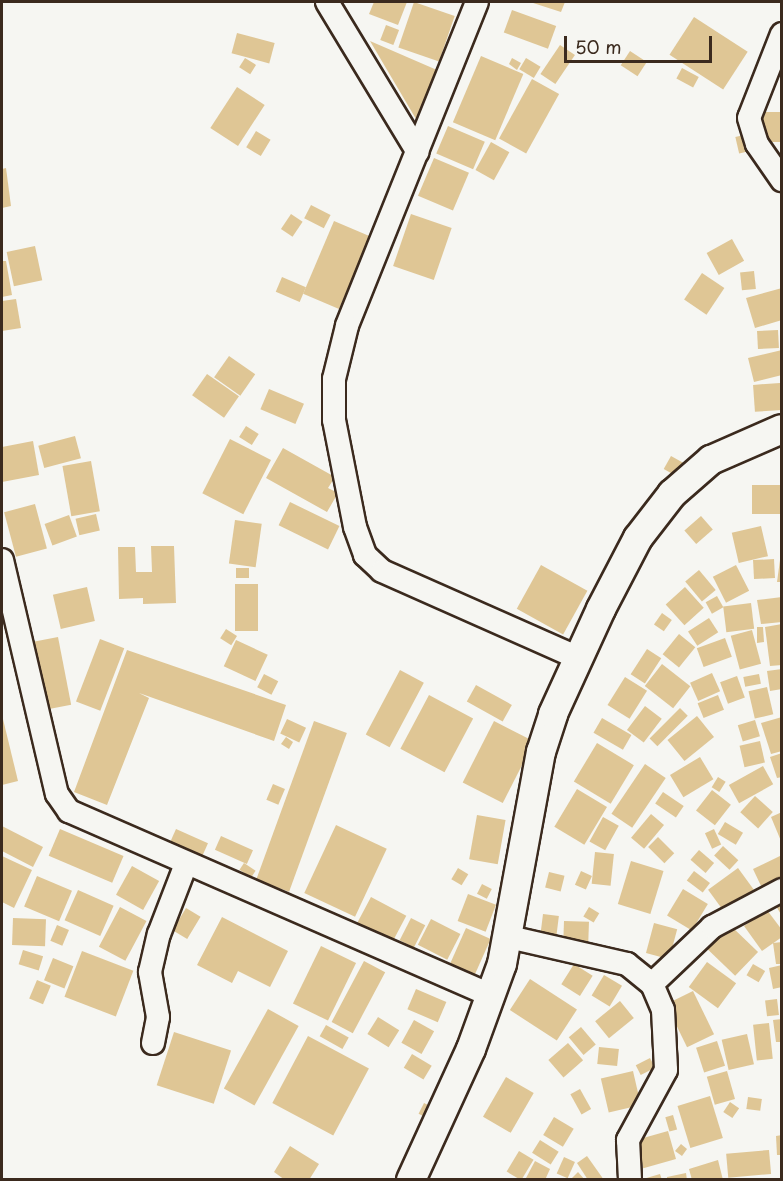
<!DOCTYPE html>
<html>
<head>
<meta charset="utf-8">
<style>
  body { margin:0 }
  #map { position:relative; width:783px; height:1181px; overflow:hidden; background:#f6f6f2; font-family:"Playpen Sans",sans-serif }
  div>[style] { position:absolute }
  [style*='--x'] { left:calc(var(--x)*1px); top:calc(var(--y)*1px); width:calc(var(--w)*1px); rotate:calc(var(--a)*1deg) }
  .building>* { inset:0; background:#dfc695; transform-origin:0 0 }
  .roads { filter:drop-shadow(2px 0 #3b2a1e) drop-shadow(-2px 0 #3b2a1e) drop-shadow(0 2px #3b2a1e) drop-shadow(0 -2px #3b2a1e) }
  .minor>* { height:22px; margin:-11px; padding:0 11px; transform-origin:11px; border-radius:11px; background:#f6f6f2 }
  .tertiary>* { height:28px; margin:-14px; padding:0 14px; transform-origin:14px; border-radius:14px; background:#f6f6f2 }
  span { translate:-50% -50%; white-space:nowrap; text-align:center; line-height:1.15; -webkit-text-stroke:6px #f6f6f2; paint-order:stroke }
  .frame { position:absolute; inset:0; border:3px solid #3b2a1e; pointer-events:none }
  .scale { position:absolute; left:564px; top:36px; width:148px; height:27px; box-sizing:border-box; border:3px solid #3b2a1e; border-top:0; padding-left:8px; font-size:18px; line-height:21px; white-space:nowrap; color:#3b2a1e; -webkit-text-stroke:4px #f6f6f2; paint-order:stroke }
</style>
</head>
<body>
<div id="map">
  <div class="building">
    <i style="clip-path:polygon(374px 2px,407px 2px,398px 25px,369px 14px)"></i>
    <i style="left:414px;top:2px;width:43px;height:48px;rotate:19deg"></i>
    <i style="clip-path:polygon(530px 2px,565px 2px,561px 12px)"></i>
    <i style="left:512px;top:10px;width:47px;height:24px;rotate:20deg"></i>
    <i style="left:694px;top:17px;width:64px;height:45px;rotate:33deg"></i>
    <i style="left:386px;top:25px;width:14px;height:16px;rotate:21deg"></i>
    <i style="left:237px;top:33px;width:39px;height:21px;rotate:15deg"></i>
    <i style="clip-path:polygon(370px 41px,437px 70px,416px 119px)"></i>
    <i style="left:560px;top:45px;width:18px;height:35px;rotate:34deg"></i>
    <i style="left:630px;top:51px;width:20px;height:17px;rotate:33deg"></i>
    <i style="left:481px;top:56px;width:46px;height:72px;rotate:23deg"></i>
    <i style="left:245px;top:58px;width:13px;height:11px;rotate:32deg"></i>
    <i style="clip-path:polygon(512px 58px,521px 63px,517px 70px,509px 64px)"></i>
    <i style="left:526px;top:58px;width:17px;height:13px;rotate:31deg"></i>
    <i style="left:682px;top:68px;width:19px;height:12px;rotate:28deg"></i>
    <i style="left:532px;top:79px;width:31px;height:68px;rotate:29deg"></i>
    <i style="left:237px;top:87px;width:33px;height:49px;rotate:33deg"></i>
    <i style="left:756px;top:112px;width:26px;height:30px"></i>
    <i style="left:448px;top:126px;width:40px;height:30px;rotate:23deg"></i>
    <i style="left:256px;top:131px;width:17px;height:19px;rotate:31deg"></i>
    <i style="left:748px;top:134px;width:17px;height:13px;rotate:77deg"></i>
    <i style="left:491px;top:142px;width:21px;height:32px;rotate:29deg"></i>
    <i style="left:434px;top:158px;width:38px;height:41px;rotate:23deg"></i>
    <i style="clip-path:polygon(6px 168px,11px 206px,2px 208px,2px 169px)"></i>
    <i style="left:311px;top:205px;width:22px;height:15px;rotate:27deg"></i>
    <i style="left:291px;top:214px;width:14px;height:18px;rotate:34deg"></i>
    <i style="left:411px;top:214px;width:43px;height:55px;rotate:19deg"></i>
    <i style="left:334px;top:221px;width:39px;height:79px;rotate:23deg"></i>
    <i style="left:732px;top:239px;width:25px;height:29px;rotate:61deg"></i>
    <i style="left:35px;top:246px;width:35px;height:29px;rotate:78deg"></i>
    <i style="clip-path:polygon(2px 261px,6px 261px,12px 295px,2px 297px)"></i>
    <i style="left:754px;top:271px;width:18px;height:14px;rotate:84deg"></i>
    <i style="left:702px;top:273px;width:27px;height:32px;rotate:34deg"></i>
    <i style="left:282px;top:277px;width:26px;height:16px;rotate:23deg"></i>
    <i style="clip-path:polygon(782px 288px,782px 320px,755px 328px,746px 298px)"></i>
    <i style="clip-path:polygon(16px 299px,21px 328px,2px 331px,2px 301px)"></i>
    <i style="left:778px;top:330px;width:18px;height:21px;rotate:87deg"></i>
    <i style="clip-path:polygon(782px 350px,782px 375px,754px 382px,748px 358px)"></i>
    <i style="left:229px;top:356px;width:32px;height:26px;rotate:35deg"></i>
    <i style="left:207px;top:374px;width:39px;height:26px;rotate:35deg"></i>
    <i style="left:780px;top:383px;width:27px;height:27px;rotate:86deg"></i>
    <i style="left:269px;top:389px;width:38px;height:22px;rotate:23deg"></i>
    <i style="left:246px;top:426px;width:15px;height:13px;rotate:32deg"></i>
    <i style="left:75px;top:436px;width:23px;height:38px;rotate:75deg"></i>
    <i style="left:230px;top:439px;width:46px;height:61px;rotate:27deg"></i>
    <i style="clip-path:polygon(33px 441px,39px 475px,2px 482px,2px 447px)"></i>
    <i style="clip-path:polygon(283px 448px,335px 477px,328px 488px,338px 493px,327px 512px,266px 478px)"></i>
    <i style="left:671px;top:456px;width:18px;height:15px;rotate:29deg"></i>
    <i style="left:91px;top:461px;width:51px;height:29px;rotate:80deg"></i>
    <i style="left:782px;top:485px;width:29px;height:30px;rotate:90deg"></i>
    <i style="left:290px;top:502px;width:55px;height:26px;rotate:26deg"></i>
    <i style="left:35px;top:504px;width:46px;height:32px;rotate:75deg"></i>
    <i style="left:96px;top:514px;width:17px;height:21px;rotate:77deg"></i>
    <i style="left:69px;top:515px;width:23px;height:26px;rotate:70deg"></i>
    <i style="left:701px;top:516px;width:18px;height:22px;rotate:49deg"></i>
    <i style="left:235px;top:520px;width:27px;height:44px;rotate:8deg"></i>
    <i style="left:761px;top:526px;width:31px;height:30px;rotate:77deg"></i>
    <i style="clip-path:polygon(151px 546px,174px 546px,176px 603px,143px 604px,143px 598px,119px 599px,118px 547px,135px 547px,136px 572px,152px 572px)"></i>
    <i style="left:774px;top:559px;width:19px;height:21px;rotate:87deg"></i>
    <i style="clip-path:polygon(780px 560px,782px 560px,782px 582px,777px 582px)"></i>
    <i style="left:541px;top:565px;width:53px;height:50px;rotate:29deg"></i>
    <i style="left:736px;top:565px;width:29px;height:26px;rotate:63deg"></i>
    <i style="left:236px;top:568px;width:13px;height:10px"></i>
    <i style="left:699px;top:570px;width:26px;height:18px;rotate:50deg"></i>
    <i style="left:235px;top:584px;width:23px;height:47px"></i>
    <i style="left:87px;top:587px;width:35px;height:35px;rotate:77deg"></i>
    <i style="left:685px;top:587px;width:28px;height:26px;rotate:48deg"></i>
    <i style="left:717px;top:596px;width:13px;height:13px;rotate:61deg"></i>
    <i style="clip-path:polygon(782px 597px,782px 622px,761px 624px,757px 600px)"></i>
    <i style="left:751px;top:603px;width:26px;height:28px;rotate:83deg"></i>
    <i style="left:662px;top:613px;width:12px;height:14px;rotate:35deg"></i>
    <i style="left:709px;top:618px;width:17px;height:25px;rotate:57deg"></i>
    <i style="clip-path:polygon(782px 624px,782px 665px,770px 666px,765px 627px)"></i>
    <i style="clip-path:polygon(757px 627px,763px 627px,764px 642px,757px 643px)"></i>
    <i style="left:226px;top:629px;width:13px;height:11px;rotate:32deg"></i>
    <i style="left:752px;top:630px;width:35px;height:22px;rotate:75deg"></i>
    <i style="left:679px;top:634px;width:21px;height:26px;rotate:39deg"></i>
    <i style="left:58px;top:637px;width:69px;height:29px;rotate:79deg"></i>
    <i style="left:725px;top:638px;width:20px;height:30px;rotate:70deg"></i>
    <i style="left:100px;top:639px;width:26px;height:67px;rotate:21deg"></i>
    <i style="left:236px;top:640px;width:35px;height:29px;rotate:25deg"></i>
    <i style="left:647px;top:649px;width:17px;height:30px;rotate:33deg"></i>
    <i style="clip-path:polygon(127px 650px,286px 705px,274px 741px,139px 693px,149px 698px,107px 805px,74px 792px)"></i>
    <i style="left:662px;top:664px;width:36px;height:28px;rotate:38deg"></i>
    <i style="clip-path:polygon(782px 669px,782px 689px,770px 691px,767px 671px)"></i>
    <i style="left:400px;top:670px;width:27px;height:73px;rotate:28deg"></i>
    <i style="left:712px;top:673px;width:20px;height:24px;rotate:66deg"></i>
    <i style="left:264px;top:674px;width:16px;height:15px;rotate:27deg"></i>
    <i style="left:759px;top:674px;width:10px;height:16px;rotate:79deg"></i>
    <i style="left:737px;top:676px;width:23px;height:18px;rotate:70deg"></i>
    <i style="left:625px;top:677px;width:26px;height:33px;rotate:32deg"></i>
    <i style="left:476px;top:685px;width:41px;height:19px;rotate:29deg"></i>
    <i style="left:767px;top:687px;width:28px;height:19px;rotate:77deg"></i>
    <i style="left:429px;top:695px;width:50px;height:61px;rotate:28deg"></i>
    <i style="left:718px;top:695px;width:16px;height:22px;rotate:68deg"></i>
    <i style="left:645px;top:706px;width:21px;height:30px;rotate:37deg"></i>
    <i style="left:680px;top:708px;width:11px;height:43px;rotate:45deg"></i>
    <i style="clip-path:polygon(2px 715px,18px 781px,2px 785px)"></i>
    <i style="left:697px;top:716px;width:27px;height:38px;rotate:51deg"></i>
    <i style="clip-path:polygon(782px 717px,782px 751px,771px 754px,761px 723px)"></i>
    <i style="left:602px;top:718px;width:34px;height:17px;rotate:30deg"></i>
    <i style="left:287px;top:719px;width:21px;height:16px;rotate:25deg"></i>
    <i style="left:755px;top:720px;width:17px;height:18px;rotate:73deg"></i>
    <i style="left:314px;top:721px;width:35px;height:169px;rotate:20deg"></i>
    <i style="left:494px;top:721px;width:45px;height:69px;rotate:27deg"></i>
    <i style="clip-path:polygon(286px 737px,293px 742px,289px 749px,281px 744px)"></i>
    <i style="left:760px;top:741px;width:22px;height:21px;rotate:77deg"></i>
    <i style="left:597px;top:743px;width:43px;height:45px;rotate:31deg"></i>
    <i style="clip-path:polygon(782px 753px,782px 777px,777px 778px,770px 757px)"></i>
    <i style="left:700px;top:757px;width:26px;height:35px;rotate:59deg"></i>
    <i style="left:645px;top:764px;width:25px;height:60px;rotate:34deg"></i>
    <i style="left:763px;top:766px;width:21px;height:39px;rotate:61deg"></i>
    <i style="left:718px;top:777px;width:9px;height:12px;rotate:32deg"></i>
    <i style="left:273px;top:784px;width:13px;height:17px;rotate:23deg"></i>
    <i style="left:577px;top:789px;width:35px;height:44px;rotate:31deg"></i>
    <i style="left:712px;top:790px;width:24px;height:26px;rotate:38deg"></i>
    <i style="left:663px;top:792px;width:25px;height:14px;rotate:34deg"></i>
    <i style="left:755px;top:796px;width:24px;height:22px;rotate:42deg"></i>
    <i style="clip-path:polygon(782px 812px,782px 841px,781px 841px,771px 817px)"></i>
    <i style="left:651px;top:814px;width:17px;height:31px;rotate:40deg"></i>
    <i style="left:477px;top:815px;width:29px;height:45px;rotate:10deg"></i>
    <i style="left:603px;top:817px;width:18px;height:28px;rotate:29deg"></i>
    <i style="left:725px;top:822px;width:21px;height:14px;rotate:31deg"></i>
    <i style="left:336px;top:825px;width:56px;height:75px;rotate:25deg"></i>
    <i style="clip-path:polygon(2px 826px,43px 847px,33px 867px,2px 851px)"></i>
    <i style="left:60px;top:829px;width:69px;height:29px;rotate:23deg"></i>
    <i style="left:176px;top:829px;width:35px;height:15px;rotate:24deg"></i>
    <i style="left:714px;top:829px;width:17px;height:10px;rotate:65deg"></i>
    <i style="left:221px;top:836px;width:35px;height:15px;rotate:24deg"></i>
    <i style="left:658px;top:837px;width:23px;height:14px;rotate:45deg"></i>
    <i style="left:723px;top:846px;width:21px;height:13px;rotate:43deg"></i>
    <i style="left:699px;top:850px;width:20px;height:13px;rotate:41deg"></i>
    <i style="left:595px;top:852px;width:19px;height:32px;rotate:6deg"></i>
    <i style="clip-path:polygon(782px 855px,782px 878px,762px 888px,753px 869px)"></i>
    <i style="clip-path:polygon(2px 856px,32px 870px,14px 908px,2px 902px)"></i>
    <i style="left:631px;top:861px;width:34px;height:45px;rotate:17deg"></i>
    <i style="left:244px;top:863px;width:14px;height:8px;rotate:34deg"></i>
    <i style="left:132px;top:866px;width:31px;height:33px;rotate:29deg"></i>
    <i style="left:458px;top:868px;width:12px;height:13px;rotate:31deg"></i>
    <i style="left:738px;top:868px;width:27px;height:37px;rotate:54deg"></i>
    <i style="left:581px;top:871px;width:12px;height:15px;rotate:24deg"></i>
    <i style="left:694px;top:871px;width:20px;height:12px;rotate:37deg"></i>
    <i style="left:549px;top:872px;width:16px;height:16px;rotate:14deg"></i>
    <i style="left:37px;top:876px;width:38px;height:33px;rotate:23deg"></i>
    <i style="left:482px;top:884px;width:11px;height:11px;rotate:27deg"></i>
    <i style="left:683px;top:889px;width:29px;height:31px;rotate:31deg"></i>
    <i style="left:78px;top:890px;width:39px;height:33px;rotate:24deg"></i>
    <i style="left:468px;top:894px;width:30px;height:29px;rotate:21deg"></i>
    <i style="left:371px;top:897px;width:40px;height:30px;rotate:28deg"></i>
    <i style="clip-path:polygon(782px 903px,782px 916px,776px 906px)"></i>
    <i style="left:120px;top:907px;width:30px;height:45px;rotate:28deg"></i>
    <i style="left:589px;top:907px;width:12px;height:11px;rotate:31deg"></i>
    <i style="left:186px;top:908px;width:17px;height:26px;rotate:31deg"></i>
    <i style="clip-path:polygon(767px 910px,782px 930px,782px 937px,762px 951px,744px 926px)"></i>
    <i style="left:543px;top:914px;width:16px;height:23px;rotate:7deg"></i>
    <i style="clip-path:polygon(222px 917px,288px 951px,270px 987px,238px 971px,232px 983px,197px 965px)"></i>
    <i style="left:13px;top:918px;width:33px;height:27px;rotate:2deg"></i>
    <i style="left:411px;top:918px;width:16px;height:25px;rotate:27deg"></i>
    <i style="left:431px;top:919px;width:33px;height:29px;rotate:27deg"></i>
    <i style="left:564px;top:921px;width:25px;height:23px;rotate:2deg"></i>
    <i style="left:654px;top:923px;width:24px;height:31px;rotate:15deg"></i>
    <i style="left:57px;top:925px;width:13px;height:17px;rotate:23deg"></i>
    <i style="left:730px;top:925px;width:39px;height:33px;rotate:44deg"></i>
    <i style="left:466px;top:928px;width:27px;height:43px;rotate:24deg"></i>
    <i style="clip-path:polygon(782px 942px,782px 964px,776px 964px,773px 943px)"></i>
    <i style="left:321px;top:946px;width:39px;height:64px;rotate:26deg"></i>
    <i style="left:23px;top:950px;width:21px;height:15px;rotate:17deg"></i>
    <i style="left:82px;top:951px;width:55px;height:49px;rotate:21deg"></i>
    <i style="left:53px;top:958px;width:22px;height:24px;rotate:22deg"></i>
    <i style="left:364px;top:961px;width:24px;height:69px;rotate:28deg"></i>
    <i style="left:707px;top:962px;width:36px;height:31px;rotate:36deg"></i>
    <i style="left:574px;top:964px;width:22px;height:24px;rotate:32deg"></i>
    <i style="left:753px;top:964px;width:14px;height:13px;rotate:30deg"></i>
    <i style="clip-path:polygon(782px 965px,782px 987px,773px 989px,769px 968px)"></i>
    <i style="left:604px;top:975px;width:21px;height:24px;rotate:31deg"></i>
    <i style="left:530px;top:979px;width:56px;height:37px;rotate:33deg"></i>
    <i style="left:37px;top:980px;width:15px;height:20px;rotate:23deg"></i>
    <i style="left:416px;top:989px;width:33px;height:22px;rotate:23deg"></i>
    <i style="left:693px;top:991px;width:48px;height:30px;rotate:64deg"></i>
    <i style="left:777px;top:999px;width:16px;height:12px;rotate:83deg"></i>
    <i style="left:620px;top:1001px;width:22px;height:32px;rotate:51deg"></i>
    <i style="left:268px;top:1009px;width:35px;height:91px;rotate:29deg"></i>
    <i style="left:378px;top:1017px;width:25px;height:20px;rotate:32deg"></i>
    <i style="clip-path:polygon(782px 1019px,782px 1042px,776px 1042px,773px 1020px)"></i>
    <i style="left:414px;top:1020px;width:23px;height:26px;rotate:29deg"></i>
    <i style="left:769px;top:1023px;width:36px;height:16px;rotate:84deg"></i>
    <i style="left:326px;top:1025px;width:26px;height:13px;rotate:29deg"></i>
    <i style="left:581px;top:1027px;width:23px;height:16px;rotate:50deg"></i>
    <i style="left:174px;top:1032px;width:60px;height:56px;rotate:18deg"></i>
    <i style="left:747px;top:1034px;width:31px;height:26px;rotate:77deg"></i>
    <i style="left:308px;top:1036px;width:69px;height:76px;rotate:28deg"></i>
    <i style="left:717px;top:1041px;width:26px;height:22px;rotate:72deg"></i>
    <i style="left:568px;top:1043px;width:23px;height:26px;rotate:49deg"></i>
    <i style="left:599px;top:1047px;width:20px;height:17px;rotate:6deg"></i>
    <i style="left:412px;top:1054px;width:23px;height:16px;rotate:31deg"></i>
    <i style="left:650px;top:1058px;width:11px;height:16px;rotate:63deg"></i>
    <i style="left:633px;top:1071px;width:35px;height:33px;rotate:77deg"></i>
    <i style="left:727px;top:1071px;width:29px;height:21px;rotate:74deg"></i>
    <i style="left:506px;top:1077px;width:32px;height:46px;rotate:30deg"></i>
    <i style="left:580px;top:1089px;width:23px;height:11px;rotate:61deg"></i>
    <i style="left:710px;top:1096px;width:44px;height:34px;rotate:73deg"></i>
    <i style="left:748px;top:1097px;width:14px;height:12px;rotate:8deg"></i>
    <i style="left:730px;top:1102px;width:11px;height:12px;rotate:34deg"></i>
    <i style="left:424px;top:1103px;width:9px;height:12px;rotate:27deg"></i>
    <i style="left:673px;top:1115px;width:15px;height:8px;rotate:74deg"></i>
    <i style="left:554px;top:1117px;width:23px;height:21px;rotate:31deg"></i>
    <i style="left:668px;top:1131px;width:29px;height:34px;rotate:74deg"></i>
    <i style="clip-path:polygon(782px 1135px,782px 1155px,777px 1155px,776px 1136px)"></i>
    <i style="left:540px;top:1140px;width:22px;height:15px;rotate:32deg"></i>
    <i style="clip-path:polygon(681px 1144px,687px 1149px,682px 1156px,675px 1151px)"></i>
    <i style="clip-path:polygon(290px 1146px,319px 1164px,309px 1180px,285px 1180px,274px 1172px)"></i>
    <i style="left:769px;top:1150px;width:24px;height:43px;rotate:85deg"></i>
    <i style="left:519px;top:1151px;width:17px;height:24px;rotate:31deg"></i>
    <i style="clip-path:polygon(587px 1156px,604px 1180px,588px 1180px,577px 1163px)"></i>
    <i style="left:564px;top:1157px;width:12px;height:18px;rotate:24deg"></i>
    <i style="clip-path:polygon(718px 1160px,723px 1180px,692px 1180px,689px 1169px)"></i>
    <i style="clip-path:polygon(535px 1161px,550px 1169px,545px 1180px,525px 1180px)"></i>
    <i style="clip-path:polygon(578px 1172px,585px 1180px,570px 1180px)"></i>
    <i style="clip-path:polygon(686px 1173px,687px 1180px,667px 1180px,667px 1177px)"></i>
    <i style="clip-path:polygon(660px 1174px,662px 1180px,643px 1180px,643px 1179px)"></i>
  </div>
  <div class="roads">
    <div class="minor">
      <i style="--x:327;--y:2;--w:175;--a:58.8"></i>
      <i style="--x:477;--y:2;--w:349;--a:111.9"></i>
      <i style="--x:347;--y:326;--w:55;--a:103.8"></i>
      <i style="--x:334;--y:379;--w:41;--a:90"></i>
      <i style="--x:334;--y:420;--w:109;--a:78.9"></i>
      <i style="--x:355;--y:527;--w:30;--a:70"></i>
      <i style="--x:365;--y:555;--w:23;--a:43"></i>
      <i style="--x:382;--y:571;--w:214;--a:23.9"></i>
      <i style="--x:782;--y:34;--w:90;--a:111.4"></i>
      <i style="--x:749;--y:118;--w:27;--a:73"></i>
      <i style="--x:757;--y:144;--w:44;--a:55.2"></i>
      <i style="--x:2;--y:560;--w:240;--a:76.8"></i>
      <i style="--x:57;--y:794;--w:21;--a:55"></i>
      <i style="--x:69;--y:811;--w:460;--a:23.6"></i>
      <i style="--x:509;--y:937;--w:121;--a:12.9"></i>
      <i style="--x:627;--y:964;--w:32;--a:39"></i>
      <i style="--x:652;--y:984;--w:28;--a:67"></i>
      <i style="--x:663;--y:1010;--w:60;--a:87.1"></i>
      <i style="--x:666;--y:1070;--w:80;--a:118.5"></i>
      <i style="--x:628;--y:1140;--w:40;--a:87.1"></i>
      <i style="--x:652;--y:984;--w:83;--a:-43.5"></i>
      <i style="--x:712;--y:927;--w:79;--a:-27.9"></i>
      <i style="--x:153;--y:1043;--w:26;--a:-79"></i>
      <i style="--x:158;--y:1017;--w:46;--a:-100.1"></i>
      <i style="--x:150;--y:972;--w:39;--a:-77"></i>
      <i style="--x:159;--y:934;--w:75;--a:-68.9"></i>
    </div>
    <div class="tertiary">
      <i style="--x:411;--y:1180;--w:144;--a:-65.4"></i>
      <i style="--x:471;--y:1049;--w:90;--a:-70"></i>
      <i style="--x:502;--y:964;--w:216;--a:-79.6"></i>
      <i style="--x:541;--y:752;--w:40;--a:-72"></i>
      <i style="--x:553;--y:714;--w:115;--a:-65.4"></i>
      <i style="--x:601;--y:609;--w:80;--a:-62.5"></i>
      <i style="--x:638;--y:538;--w:56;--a:-52.3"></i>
      <i style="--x:672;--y:494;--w:52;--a:-41.1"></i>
      <i style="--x:711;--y:460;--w:77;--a:-23.6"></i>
    </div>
  </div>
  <div class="frame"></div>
  <div class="scale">50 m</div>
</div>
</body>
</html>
